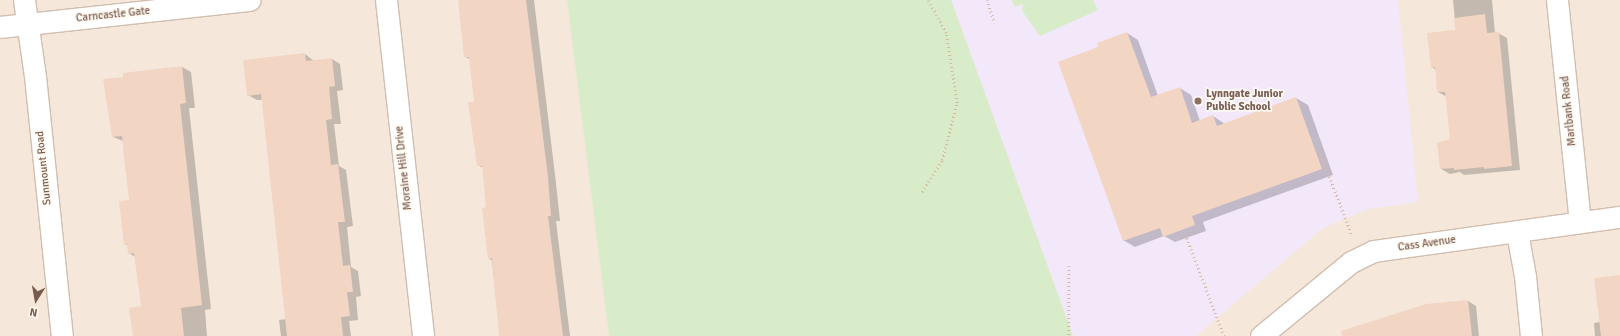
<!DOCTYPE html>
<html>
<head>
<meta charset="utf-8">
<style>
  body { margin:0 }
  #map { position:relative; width:1620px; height:336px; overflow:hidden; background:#fdf6ec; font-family:Signika,sans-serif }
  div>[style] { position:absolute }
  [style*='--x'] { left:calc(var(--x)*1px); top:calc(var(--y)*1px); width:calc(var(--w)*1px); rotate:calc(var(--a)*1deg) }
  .residential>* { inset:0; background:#f5e8da; transform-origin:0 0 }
  .education>* { inset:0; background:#f3e8fa }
  .green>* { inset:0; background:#d8ecc9 }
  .shadow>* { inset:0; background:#0003 }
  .building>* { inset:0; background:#f3d5c3 }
  .path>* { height:2.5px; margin-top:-1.25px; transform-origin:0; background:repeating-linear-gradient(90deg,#d9b8a5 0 1px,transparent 0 4px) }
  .roads { filter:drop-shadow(1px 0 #d1beb0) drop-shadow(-1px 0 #d1beb0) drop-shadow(0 1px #d1beb0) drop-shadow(0 -1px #d1beb0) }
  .minor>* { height:21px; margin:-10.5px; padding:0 10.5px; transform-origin:10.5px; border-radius:10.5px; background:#fff }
  .dots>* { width:11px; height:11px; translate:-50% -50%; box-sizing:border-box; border:2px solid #fffaf3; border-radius:50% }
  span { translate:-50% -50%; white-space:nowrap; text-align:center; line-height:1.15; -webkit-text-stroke:3.5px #fffaf3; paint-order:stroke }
  .street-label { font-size:11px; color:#7a5c4d }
  .education-label { font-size:11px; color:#785e54; font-weight:700 }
  .left { translate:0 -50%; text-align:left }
  .north { position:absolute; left:16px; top:280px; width:40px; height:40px; -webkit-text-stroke:3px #fffaf3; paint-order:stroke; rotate:191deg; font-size:11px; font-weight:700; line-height:16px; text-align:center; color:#7a5c4d }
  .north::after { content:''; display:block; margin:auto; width:14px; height:18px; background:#7a5c4d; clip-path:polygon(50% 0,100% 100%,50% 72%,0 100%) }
</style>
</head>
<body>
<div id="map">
  <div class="residential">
    <i style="left:0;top:0;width:1620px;height:336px"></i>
  </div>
  <div class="education">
    <i style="clip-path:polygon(951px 0,1398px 0,1418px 202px,1368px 209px,1323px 228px,1196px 336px,1073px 336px)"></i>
  </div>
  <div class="green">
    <i style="clip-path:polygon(567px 0,951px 0,1073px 336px,609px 336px)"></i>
    <i style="clip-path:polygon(1012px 0,1093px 0,1098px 10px,1040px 36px,1022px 11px,1023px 4px,1014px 7px)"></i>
  </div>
  <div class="shadow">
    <i style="clip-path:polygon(459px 0,534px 0,556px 183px,560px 221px,556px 221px,570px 336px,500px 336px,492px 261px,489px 258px,488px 208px,483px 168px,478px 165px,475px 103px,470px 59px,465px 57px)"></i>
    <i style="clip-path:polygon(1453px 0,1492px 0,1495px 33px,1498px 33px,1507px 38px,1520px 170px,1464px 175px,1460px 172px,1450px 174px,1441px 169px,1452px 140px,1447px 97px,1438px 92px,1436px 70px,1432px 67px,1456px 31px)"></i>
    <i style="clip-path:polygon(1127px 33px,1138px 40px,1158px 96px,1180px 88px,1191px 95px,1200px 121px,1213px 116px,1225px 124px,1296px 98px,1308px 105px,1333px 175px,1203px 222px,1206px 231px,1175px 242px,1164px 236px,1135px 247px,1123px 240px,1100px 48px)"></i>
    <i style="clip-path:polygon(305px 54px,314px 61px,332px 59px,340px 64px,343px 90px,337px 91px,341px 124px,334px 124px,339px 166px,346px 170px,353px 226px,347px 227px,351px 267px,358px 271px,361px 296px,356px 297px,358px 320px,349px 321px,351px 336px,281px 336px,279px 320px,287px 319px,263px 100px,257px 100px,248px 95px)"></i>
    <i style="clip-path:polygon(182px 67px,191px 72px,195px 108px,189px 108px,211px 309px,205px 310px,207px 336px,134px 336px,142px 307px,135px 257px,129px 253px,128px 246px,125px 244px,130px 201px,123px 141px,113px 137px,124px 78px)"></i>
    <i style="clip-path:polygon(1620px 276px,1620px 336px,1595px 336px,1594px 323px,1600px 322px)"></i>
    <i style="clip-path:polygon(1468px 301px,1476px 306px,1479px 336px,1384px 336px)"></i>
  </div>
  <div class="building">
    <i style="clip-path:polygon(458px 0,526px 0,548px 177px,551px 216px,548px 216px,563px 336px,499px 336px,492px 258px,488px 259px,482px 208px,486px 207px,482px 166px,477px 166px,468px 102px,474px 102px,469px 57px,464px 57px)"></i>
    <i style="clip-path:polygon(1485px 14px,1487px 33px,1499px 32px,1512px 166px,1484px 169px,1484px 167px,1454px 170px,1454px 168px,1440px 169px,1437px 143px,1450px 139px,1445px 92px,1437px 92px,1435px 67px,1431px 68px,1427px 33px,1455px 30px,1454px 18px)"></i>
    <i style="clip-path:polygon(1127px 32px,1151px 97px,1180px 87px,1192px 123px,1213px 115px,1217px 126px,1296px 97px,1322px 169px,1192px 216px,1195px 225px,1163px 237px,1160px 228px,1123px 241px,1058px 62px,1098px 47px,1097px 43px)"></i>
    <i style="clip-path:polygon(305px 53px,306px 61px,332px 58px,335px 86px,329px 87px,332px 119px,326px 120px,331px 165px,338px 164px,345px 222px,338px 222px,343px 266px,350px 265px,353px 292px,347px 292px,350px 316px,341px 317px,343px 336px,287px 336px,261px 94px,247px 96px,243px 60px)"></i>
    <i style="clip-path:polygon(182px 66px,186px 103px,180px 104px,202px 305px,181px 308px,184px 336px,133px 336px,129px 308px,141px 306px,134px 253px,128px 254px,127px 244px,124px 245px,119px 201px,129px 200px,124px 158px,122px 136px,112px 137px,103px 79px,123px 77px,123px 73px)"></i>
    <i style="clip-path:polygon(1620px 275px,1620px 336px,1601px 336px,1594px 278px)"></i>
    <i style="clip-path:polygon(1468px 300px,1472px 336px,1342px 336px,1341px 331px,1426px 304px)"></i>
  </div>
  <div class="path">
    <i style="--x:987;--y:0;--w:24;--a:71"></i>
    <i style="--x:1321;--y:154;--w:87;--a:69.1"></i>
    <i style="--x:922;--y:192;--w:38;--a:-58"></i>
    <i style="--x:942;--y:160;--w:59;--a:-75.3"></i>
    <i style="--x:957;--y:103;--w:71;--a:-98.9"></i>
    <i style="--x:946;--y:33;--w:38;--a:-119"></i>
    <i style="--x:1187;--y:238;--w:105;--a:69.3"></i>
    <i style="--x:1069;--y:266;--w:70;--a:90"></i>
  </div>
  <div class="roads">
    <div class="minor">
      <i style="--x:24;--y:0;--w:77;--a:81.8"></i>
      <i style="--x:35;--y:76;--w:261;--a:84.1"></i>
      <i style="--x:386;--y:0;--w:338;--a:83.7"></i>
      <i style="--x:1557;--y:0;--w:222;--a:84.1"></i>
      <i style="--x:0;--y:27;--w:251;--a:-6.2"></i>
      <i style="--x:1517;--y:232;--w:45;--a:79.7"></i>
      <i style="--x:1525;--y:276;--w:60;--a:84.3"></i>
      <i style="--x:1261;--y:336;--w:117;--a:-39.4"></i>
      <i style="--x:1351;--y:262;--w:25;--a:-26"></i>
      <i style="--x:1374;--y:251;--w:248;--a:-7.9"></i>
    </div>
  </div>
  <div class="dots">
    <i style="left:1198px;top:101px;background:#8d6e63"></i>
  </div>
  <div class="street-label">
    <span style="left:113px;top:15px;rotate:-6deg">Carncastle Gate</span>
    <span style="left:1569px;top:111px;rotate:-96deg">Marlbank Road</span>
    <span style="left:44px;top:168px;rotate:-96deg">Sunmount Road</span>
    <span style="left:404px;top:168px;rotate:-96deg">Moraine Hill Drive</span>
    <span style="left:1427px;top:244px;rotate:-8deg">Cass Avenue</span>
  </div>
  <div class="education-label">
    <span class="left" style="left:1206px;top:101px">Lynngate Junior<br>Public School</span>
  </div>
  <div class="north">N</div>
</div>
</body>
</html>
